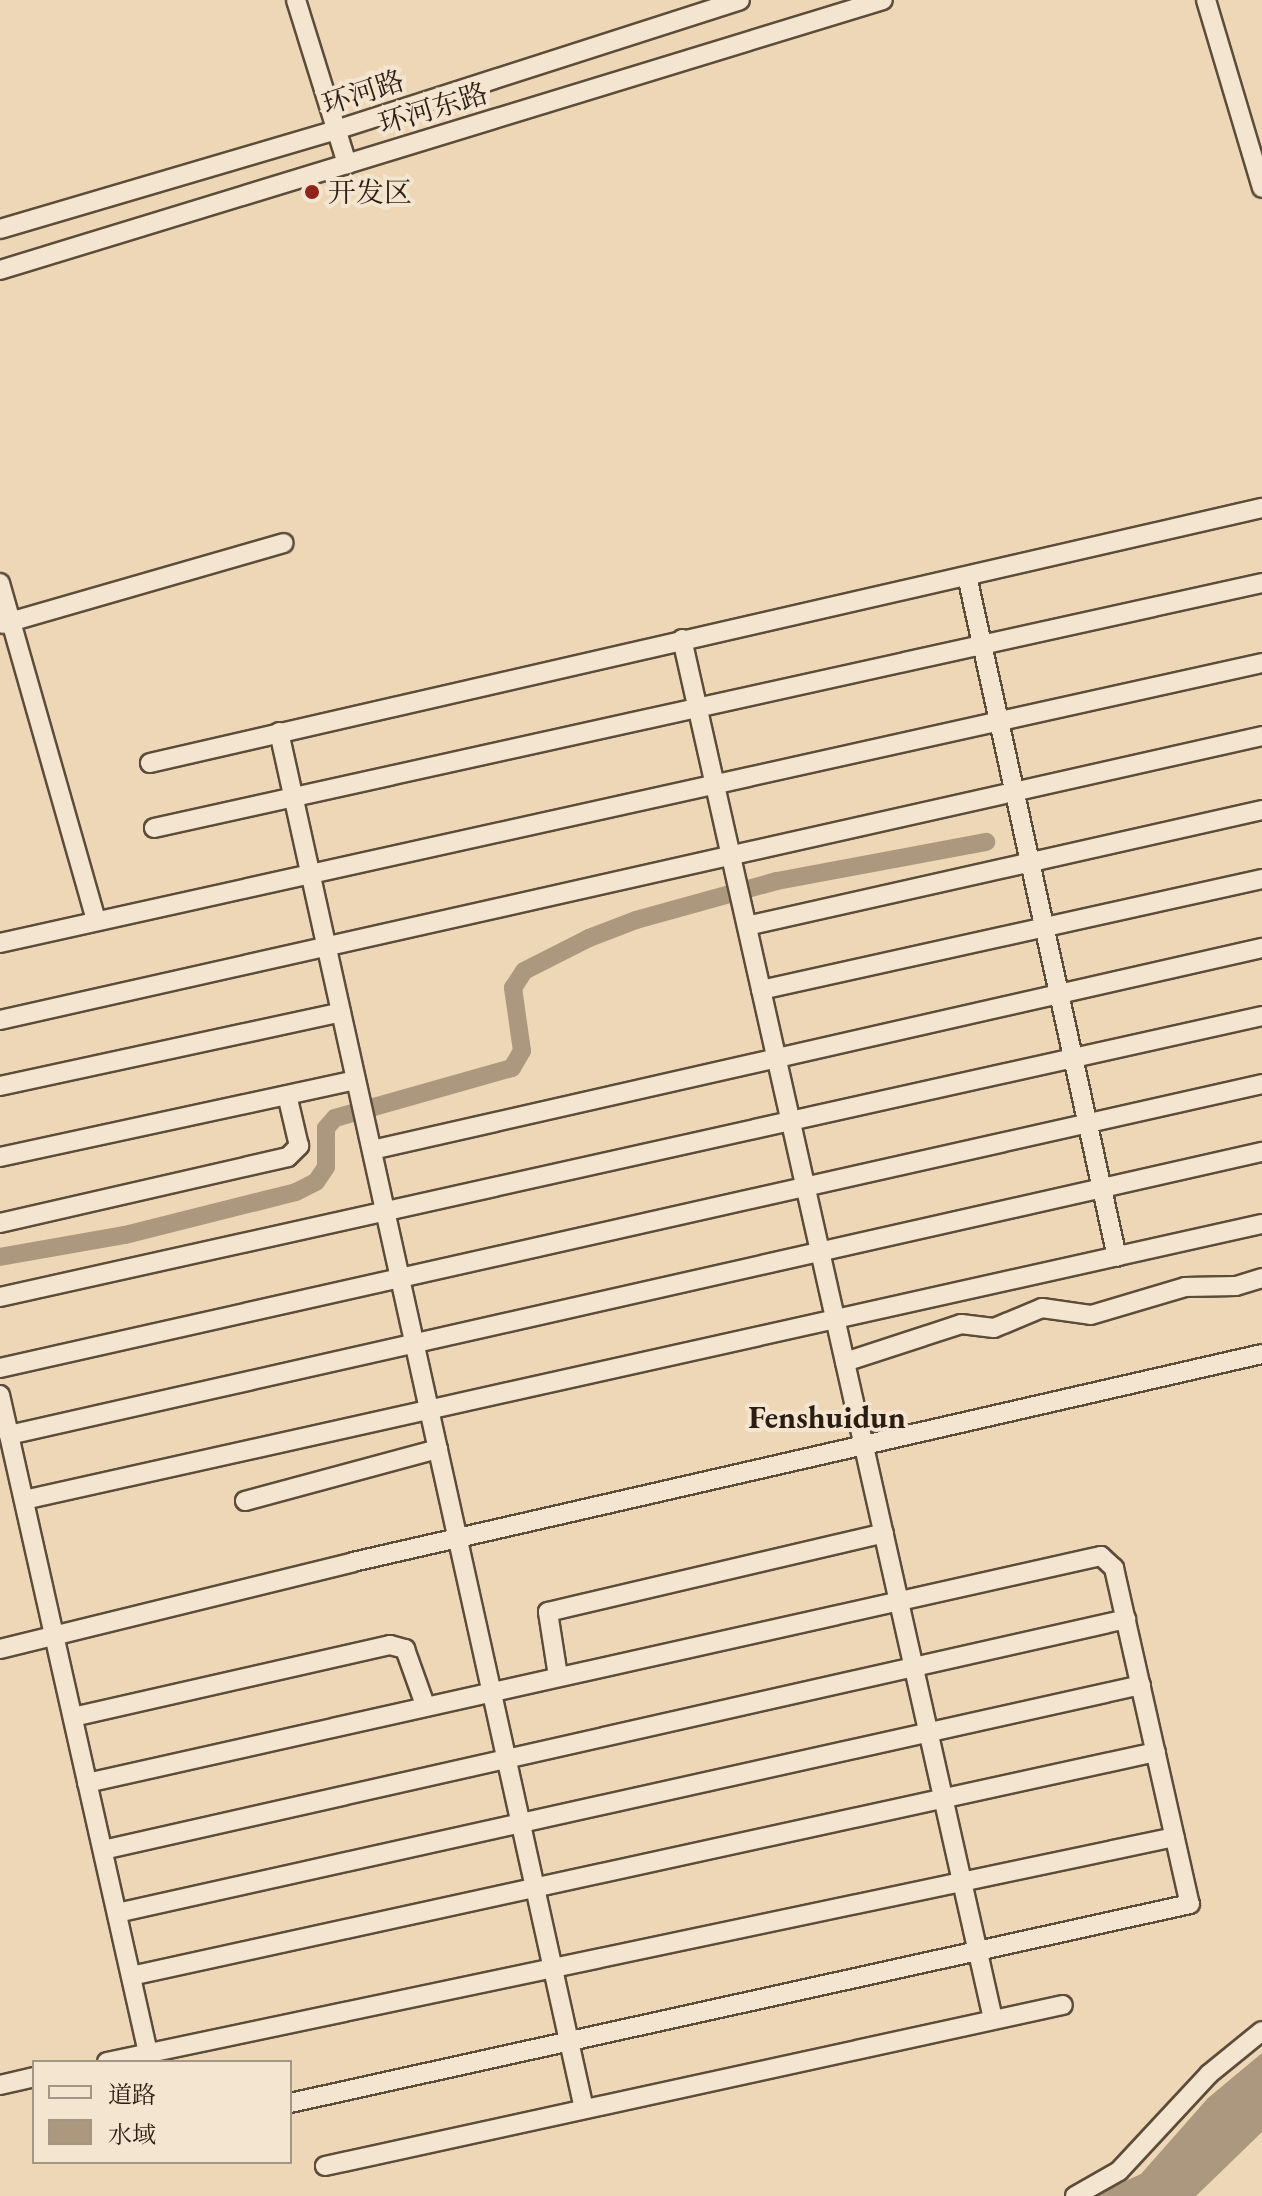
<!DOCTYPE html>
<html>
<head>
<meta charset="utf-8">
<style>
  body { margin:0 }
  #map { position:relative; width:1262px; height:2196px; overflow:hidden; background:#eed7b6; font-family:"EB Garamond","Noto Serif SC",serif }
  div>[style] { position:absolute }
  [style*='--x'] { left:calc(var(--x)*1px); top:calc(var(--y)*1px); width:calc(var(--w)*1px); rotate:calc(var(--a)*1deg) }
  .water>* { inset:0; background:#ac987e }
  .canal>* { height:18px; margin:-9px; padding:0 9px; transform-origin:9px; border-radius:9px; background:#ac987e }
  .roads { filter:drop-shadow(2px 0 #5c4c3a) drop-shadow(-2px 0 #5c4c3a) drop-shadow(0 2px #5c4c3a) drop-shadow(0 -2px #5c4c3a) }
  .minor>* { height:18px; margin:-9px; padding:0 9px; transform-origin:9px; border-radius:9px; background:#f4e5d0 }
  .dots>* { width:22px; height:22px; translate:-50% -50%; box-sizing:border-box; border:4px solid #f4e5d0; border-radius:50% }
  span { translate:-50% -50%; white-space:nowrap; text-align:center; line-height:1.15; -webkit-text-stroke:8px #f4e5d0; paint-order:stroke }
  .street-label { font-size:28px; color:#2b1d11 }
  .poi-label { font-size:28px; color:#2b1d11 }
  .left { translate:0 -50%; text-align:left }
  .quarter-label { font-size:32px; color:#2b1d11; font-weight:700 }
  .legend { position:absolute; left:32px; top:2060px; width:260px; height:104px; box-sizing:border-box; background:#f4e5d0; border:2px solid #a49584; margin:0; padding:10px 14px; list-style:none; font-size:24px; color:#2b1d11 }
  .legend li { display:flex; align-items:center; gap:16px; height:40px }
  .legend b { width:40px; border:2px solid #a49584 }
</style>
</head>
<body>
<div id="map">
  <div class="water">
    <i style="clip-path:polygon(1262px 2053px,1262px 2132px,1196px 2196px,1092px 2196px,1141px 2174px,1208px 2098px)"></i>
  </div>
  <div class="canal">
    <i style="--x:0;--y:1257;--w:127;--a:-10"></i>
    <i style="--x:125;--y:1235;--w:176;--a:-14.1"></i>
    <i style="--x:296;--y:1192;--w:22;--a:-27"></i>
    <i style="--x:316;--y:1182;--w:18;--a:-56"></i>
    <i style="--x:326;--y:1167;--w:39;--a:-90"></i>
    <i style="--x:326;--y:1128;--w:13;--a:-48"></i>
    <i style="--x:335;--y:1118;--w:184;--a:-15.8"></i>
    <i style="--x:512;--y:1068;--w:20;--a:-60"></i>
    <i style="--x:522;--y:1051;--w:64;--a:-98.1"></i>
    <i style="--x:513;--y:988;--w:20;--a:-57"></i>
    <i style="--x:524;--y:971;--w:73;--a:-26.9"></i>
    <i style="--x:589;--y:938;--w:50;--a:-21"></i>
    <i style="--x:636;--y:920;--w:146;--a:-15.5"></i>
    <i style="--x:777;--y:881;--w:213;--a:-10.6"></i>
  </div>
  <div class="roads">
    <div class="minor">
      <i style="--x:296;--y:0;--w:172;--a:72.7"></i>
      <i style="--x:1206;--y:0;--w:196;--a:73.4"></i>
      <i style="--x:0;--y:229;--w:350;--a:-16.4"></i>
      <i style="--x:336;--y:130;--w:424;--a:-17.8"></i>
      <i style="--x:0;--y:270;--w:923;--a:-17"></i>
      <i style="--x:967;--y:576;--w:697;--a:77.58"></i>
      <i style="--x:0;--y:583;--w:351;--a:74.1"></i>
      <i style="--x:3;--y:624;--w:292;--a:-16.1"></i>
      <i style="--x:682;--y:639;--w:1415;--a:77.3"></i>
      <i style="--x:279;--y:732;--w:1410;--a:77.51"></i>
      <i style="--x:150;--y:763;--w:1141;--a:-12.92"></i>
      <i style="--x:154;--y:828;--w:1135;--a:-12.47"></i>
      <i style="--x:747;--y:926;--w:528;--a:-12.69"></i>
      <i style="--x:0;--y:943;--w:1293;--a:-12.51"></i>
      <i style="--x:761;--y:990;--w:513;--a:-12.49"></i>
      <i style="--x:0;--y:1020;--w:1294;--a:-12.68"></i>
      <i style="--x:0;--y:1086;--w:349;--a:-12.2"></i>
      <i style="--x:372;--y:1150;--w:913;--a:-12.79"></i>
      <i style="--x:0;--y:1157;--w:364;--a:-12.2"></i>
      <i style="--x:0;--y:1223;--w:295;--a:-12.9"></i>
      <i style="--x:288;--y:1157;--w:16;--a:-45"></i>
      <i style="--x:299;--y:1146;--w:52;--a:-103.2"></i>
      <i style="--x:0;--y:1297;--w:1293;--a:-12.55"></i>
      <i style="--x:845;--y:1362;--w:122;--a:-18.1"></i>
      <i style="--x:961;--y:1324;--w:33;--a:7"></i>
      <i style="--x:994;--y:1328;--w:52;--a:-22.6"></i>
      <i style="--x:1042;--y:1308;--w:49;--a:8.1"></i>
      <i style="--x:1091;--y:1315;--w:98;--a:-16.6"></i>
      <i style="--x:1185;--y:1287;--w:51;--a:-1.1"></i>
      <i style="--x:1236;--y:1286;--w:27;--a:-17"></i>
      <i style="--x:0;--y:1368;--w:1294;--a:-12.68"></i>
      <i style="--x:0;--y:1395;--w:674;--a:77.32"></i>
      <i style="--x:9;--y:1435;--w:1285;--a:-12.73"></i>
      <i style="--x:24;--y:1500;--w:1268;--a:-12.57"></i>
      <i style="--x:245;--y:1501;--w:200;--a:-15.1"></i>
      <i style="--x:0;--y:1649;--w:364;--a:-13.8"></i>
      <i style="--x:353;--y:1562;--w:932;--a:-12.89"></i>
      <i style="--x:558;--y:1676;--w:65;--a:-98.9"></i>
      <i style="--x:548;--y:1612;--w:345;--a:-13.2"></i>
      <i style="--x:73;--y:1717;--w:325;--a:-12.8"></i>
      <i style="--x:390;--y:1645;--w:16;--a:15"></i>
      <i style="--x:405;--y:1649;--w:59;--a:70.3"></i>
      <i style="--x:87;--y:1783;--w:1039;--a:-12.62"></i>
      <i style="--x:1101;--y:1556;--w:18;--a:43"></i>
      <i style="--x:1114;--y:1568;--w:344;--a:77.3"></i>
      <i style="--x:1190;--y:1904;--w:922;--a:167.53"></i>
      <i style="--x:103;--y:1850;--w:1049;--a:-12.72"></i>
      <i style="--x:117;--y:1913;--w:1049;--a:-12.55"></i>
      <i style="--x:131;--y:1976;--w:1049;--a:-12.33"></i>
      <i style="--x:107;--y:2062;--w:1091;--a:-11.9"></i>
      <i style="--x:0;--y:2085;--w:35;--a:-13"></i>
      <i style="--x:325;--y:2166;--w:755;--a:-12.31"></i>
      <i style="--x:1075;--y:2196;--w:51;--a:-29.6"></i>
      <i style="--x:1119;--y:2171;--w:132;--a:-47.1"></i>
      <i style="--x:1209;--y:2074;--w:68;--a:-39.1"></i>
    </div>
  </div>
  <div class="dots">
    <i style="left:312px;top:192px;background:#8f2418"></i>
  </div>
  <div class="street-label">
    <span style="left:363px;top:92px;rotate:-18deg">环河路</span>
    <span style="left:433px;top:108px;rotate:-17deg">环河东路</span>
  </div>
  <div class="poi-label">
    <span class="left" style="left:328px;top:192px">开发区</span>
  </div>
  <div class="quarter-label">
    <span style="left:827px;top:1417px">Fenshuidun</span>
  </div>
  <ul class="legend">
  <li><b style="height:10px;background:#f4e5d0"></b>道路</li>
  <li><b style="height:22px;background:#ac987e"></b>水域</li>
  </ul>
</div>
</body>
</html>
